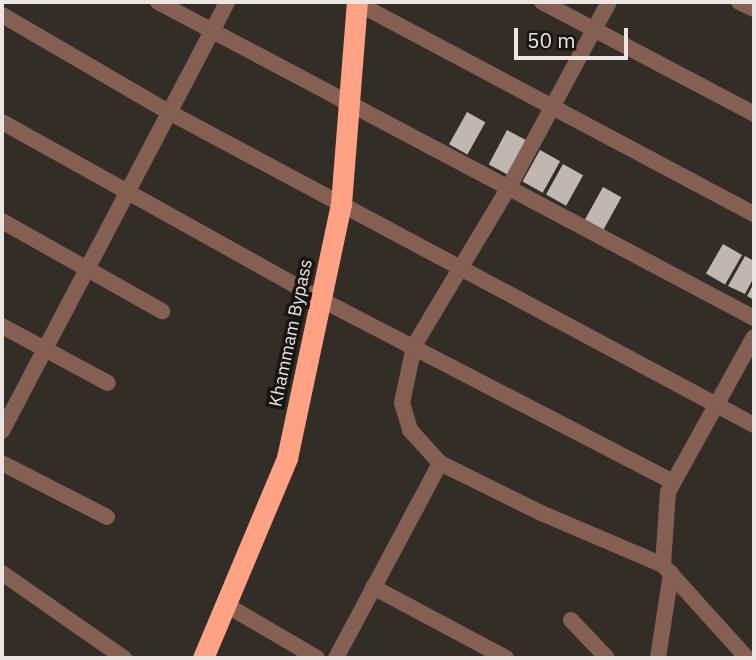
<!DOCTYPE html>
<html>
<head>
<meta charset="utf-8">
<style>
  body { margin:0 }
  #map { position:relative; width:756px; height:660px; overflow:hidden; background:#332d27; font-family:"IBM Plex Sans",sans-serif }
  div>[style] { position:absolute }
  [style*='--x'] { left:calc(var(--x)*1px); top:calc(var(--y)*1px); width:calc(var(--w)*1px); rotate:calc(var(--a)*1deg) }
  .building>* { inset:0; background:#c1b7b2; transform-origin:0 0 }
  .street>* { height:16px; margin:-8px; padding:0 8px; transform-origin:8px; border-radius:8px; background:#865f53 }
  .highway>* { height:21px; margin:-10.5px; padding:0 10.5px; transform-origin:10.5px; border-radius:10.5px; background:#ffa183 }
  span { translate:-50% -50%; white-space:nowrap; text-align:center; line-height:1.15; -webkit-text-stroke:7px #181613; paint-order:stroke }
  .street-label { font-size:18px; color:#ebe6e3 }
  .frame { position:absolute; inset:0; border:4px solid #ebe6e3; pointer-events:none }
  .scale { position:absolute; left:514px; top:28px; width:114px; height:32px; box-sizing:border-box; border:4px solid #ebe6e3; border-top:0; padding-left:9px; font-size:21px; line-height:24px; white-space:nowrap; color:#ebe6e3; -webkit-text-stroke:5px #181613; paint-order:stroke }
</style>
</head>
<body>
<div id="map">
  <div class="building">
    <i style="left:467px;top:112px;width:21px;height:37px;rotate:29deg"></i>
    <i style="left:507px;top:130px;width:24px;height:39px;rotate:28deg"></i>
    <i style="left:540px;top:150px;width:23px;height:36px;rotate:29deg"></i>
    <i style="left:563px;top:164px;width:23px;height:35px;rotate:29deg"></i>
    <i style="left:603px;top:187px;width:21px;height:38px;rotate:29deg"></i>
    <i style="left:723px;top:244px;width:22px;height:34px;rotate:30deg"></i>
    <i style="clip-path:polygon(745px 256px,754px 261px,754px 277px,745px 294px,728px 286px)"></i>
    <i style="clip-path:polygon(754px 283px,754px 300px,747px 296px)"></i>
  </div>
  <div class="street">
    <i style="--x:158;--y:2;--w:675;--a:27.93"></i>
    <i style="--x:355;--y:2;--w:452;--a:28"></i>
    <i style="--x:542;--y:2;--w:240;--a:27.8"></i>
    <i style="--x:609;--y:2;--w:210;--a:118.4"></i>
    <i style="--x:509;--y:187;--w:185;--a:120.9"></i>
    <i style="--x:414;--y:346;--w:58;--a:101.9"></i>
    <i style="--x:402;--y:403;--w:28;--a:73"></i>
    <i style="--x:410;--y:430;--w:45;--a:47.7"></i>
    <i style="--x:440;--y:463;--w:113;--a:26.3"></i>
    <i style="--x:541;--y:513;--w:133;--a:23.1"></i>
    <i style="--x:739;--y:2;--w:17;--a:25"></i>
    <i style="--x:2;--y:15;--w:191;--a:30.2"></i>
    <i style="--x:167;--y:111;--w:666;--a:28.14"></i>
    <i style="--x:2;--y:122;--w:368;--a:29.1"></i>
    <i style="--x:324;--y:301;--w:393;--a:27.4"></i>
    <i style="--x:2;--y:221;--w:184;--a:29.4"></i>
    <i style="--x:2;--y:326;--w:120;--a:28.3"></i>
    <i style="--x:2;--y:431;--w:484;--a:-62.3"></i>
    <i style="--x:2;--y:463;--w:118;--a:27.2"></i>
    <i style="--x:2;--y:573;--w:149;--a:34.9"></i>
    <i style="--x:373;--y:587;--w:151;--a:28.1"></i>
    <i style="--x:228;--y:606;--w:103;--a:30.3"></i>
    <i style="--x:571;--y:620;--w:52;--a:46.5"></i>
    <i style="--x:336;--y:658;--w:221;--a:-61.9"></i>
    <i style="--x:658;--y:658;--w:86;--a:-81.3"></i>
    <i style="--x:747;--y:658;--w:125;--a:-132.1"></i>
    <i style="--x:663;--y:565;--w:73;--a:-86.1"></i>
    <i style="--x:668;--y:492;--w:177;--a:-61"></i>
  </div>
  <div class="highway">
    <i style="--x:203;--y:658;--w:217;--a:-67.2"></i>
    <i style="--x:287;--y:458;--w:260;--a:-78"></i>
    <i style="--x:341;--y:204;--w:203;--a:-85.5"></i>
  </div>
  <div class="street-label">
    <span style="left:291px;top:333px;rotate:-78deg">Khammam Bypass</span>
  </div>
  <div class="frame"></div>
  <div class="scale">50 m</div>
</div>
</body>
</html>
